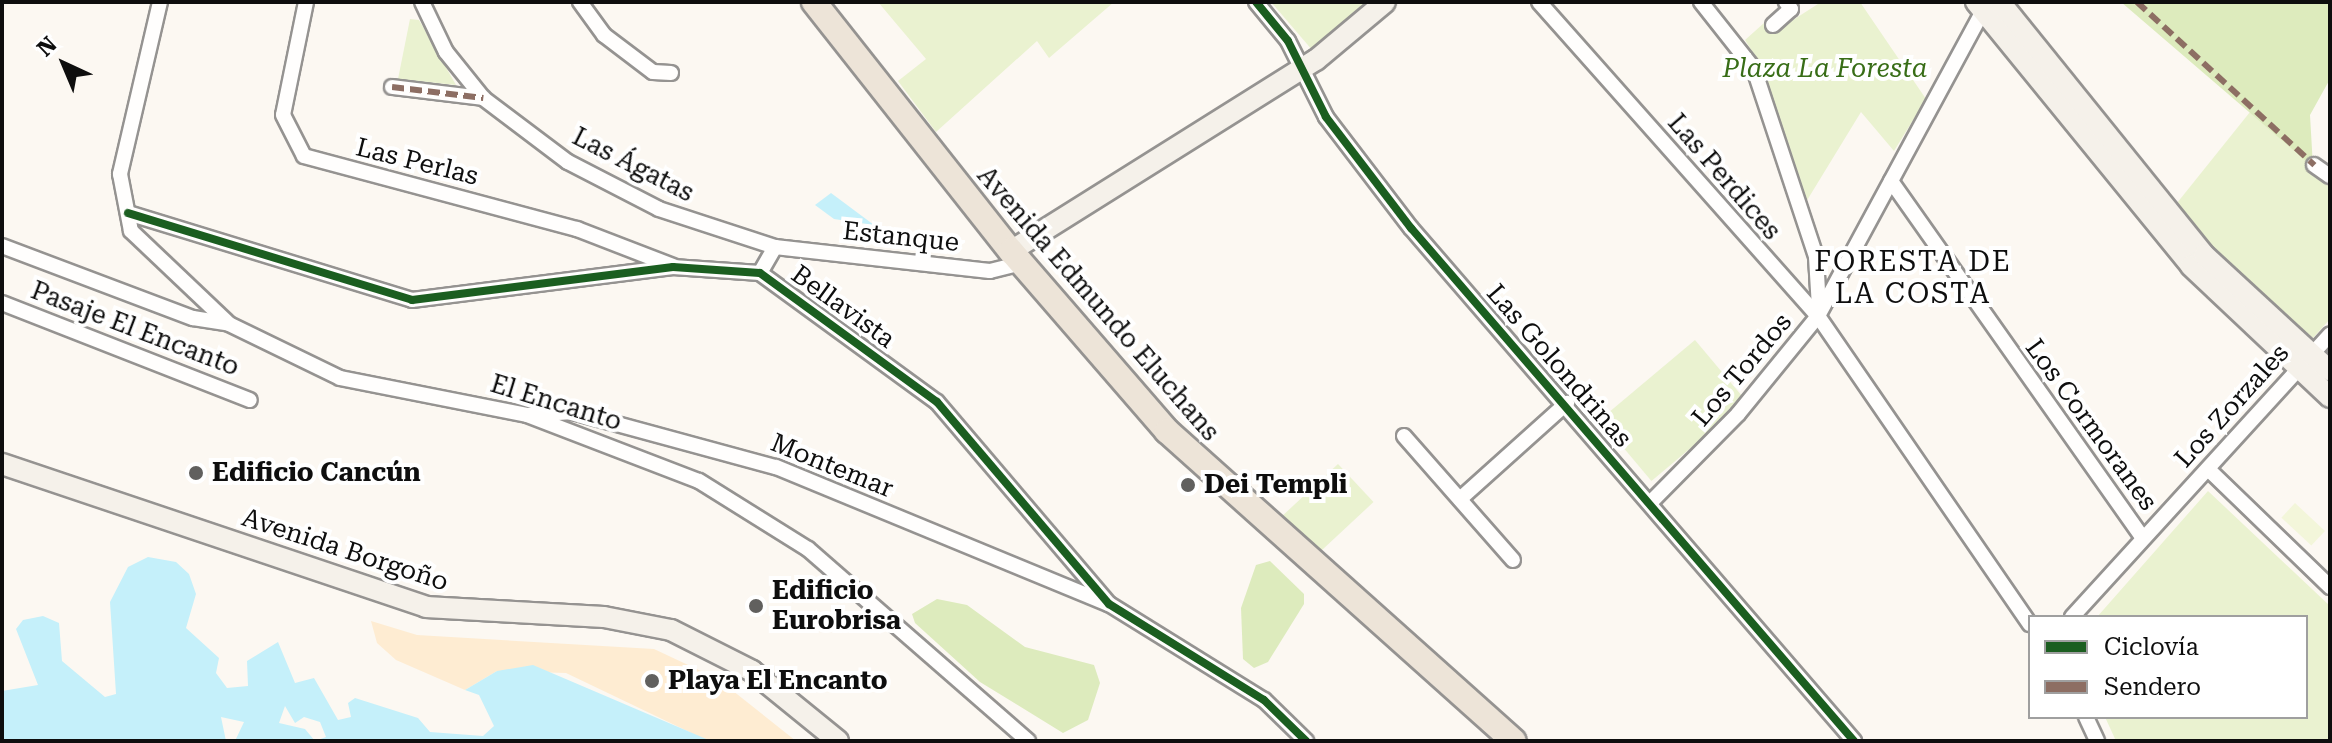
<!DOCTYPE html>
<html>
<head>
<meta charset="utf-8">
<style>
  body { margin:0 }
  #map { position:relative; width:2332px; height:743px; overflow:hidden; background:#fcf8f2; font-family:"Roboto Serif",serif }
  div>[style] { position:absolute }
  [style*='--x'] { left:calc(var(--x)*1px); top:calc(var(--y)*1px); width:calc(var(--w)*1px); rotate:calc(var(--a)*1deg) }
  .green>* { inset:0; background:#eaf2d0; transform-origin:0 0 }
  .forest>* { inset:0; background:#ddebbd }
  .sand>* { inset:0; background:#feecd2 }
  .pitch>* { inset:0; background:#f3f6da; transform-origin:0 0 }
  .water>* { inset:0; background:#c5f0fa }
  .roads { filter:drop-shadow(2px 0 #959391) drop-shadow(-2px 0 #959391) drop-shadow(0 2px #959391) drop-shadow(0 -2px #959391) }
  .street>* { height:14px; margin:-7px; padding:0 7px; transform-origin:7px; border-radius:7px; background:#fffefd }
  .secondary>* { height:20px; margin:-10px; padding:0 10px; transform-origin:10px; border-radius:10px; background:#f5f1ea }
  .primary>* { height:24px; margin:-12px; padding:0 12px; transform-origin:12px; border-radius:12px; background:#ede4d8 }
  .quiet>* { height:6px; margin-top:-3px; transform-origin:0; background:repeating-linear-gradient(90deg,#8d6e63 0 12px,transparent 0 18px) }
  .cycleway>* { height:8px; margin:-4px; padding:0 4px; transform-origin:4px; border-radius:4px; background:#1b5e20 }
  .dots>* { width:22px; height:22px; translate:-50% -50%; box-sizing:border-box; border:4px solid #fff; border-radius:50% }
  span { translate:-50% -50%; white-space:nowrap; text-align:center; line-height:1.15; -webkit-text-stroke:8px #fff; paint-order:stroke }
  .park-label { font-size:26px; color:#386d17; font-style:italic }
  .street-label { font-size:26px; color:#0e0e0e }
  .poi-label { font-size:26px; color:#0e0e0e; font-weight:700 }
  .left { translate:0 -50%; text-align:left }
  .neighbourhood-label { font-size:28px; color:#0e0e0e; letter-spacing:2px }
  .frame { position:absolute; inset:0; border:4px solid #0e0e0e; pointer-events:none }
  .legend { position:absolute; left:2028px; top:615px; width:280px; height:104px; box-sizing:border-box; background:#fff; border:2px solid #9f9f9f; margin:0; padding:10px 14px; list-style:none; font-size:24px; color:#0e0e0e }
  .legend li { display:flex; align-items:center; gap:16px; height:40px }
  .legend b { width:40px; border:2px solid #9f9f9f }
  .north { position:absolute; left:24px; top:24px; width:80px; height:80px; -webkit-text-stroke:6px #fff; paint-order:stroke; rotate:316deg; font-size:22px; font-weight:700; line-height:32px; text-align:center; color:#0e0e0e }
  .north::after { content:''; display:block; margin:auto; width:28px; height:36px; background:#0e0e0e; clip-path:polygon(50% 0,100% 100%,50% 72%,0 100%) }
</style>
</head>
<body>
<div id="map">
  <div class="green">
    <i style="clip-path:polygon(878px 2px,1114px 2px,1049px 58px,1037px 41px,936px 132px,898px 81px,926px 59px)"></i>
    <i style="clip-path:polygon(1271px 2px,1370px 2px,1313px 51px)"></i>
    <i style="clip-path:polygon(1821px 2px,1860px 2px,1926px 99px,1894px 151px,1861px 112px,1806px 202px,1760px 64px,1745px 40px,1764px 23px,1773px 33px)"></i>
    <i style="clip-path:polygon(410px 19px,419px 20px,456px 85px,398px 79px)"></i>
    <i style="clip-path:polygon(2250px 112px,2330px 181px,2330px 319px,2313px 338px,2231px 270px,2177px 203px)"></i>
    <i style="left:1695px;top:340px;width:80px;height:124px;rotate:50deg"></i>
    <i style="left:1338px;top:464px;width:52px;height:77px;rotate:47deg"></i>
    <i style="clip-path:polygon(2208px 491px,2330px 606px,2330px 741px,2116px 741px,2105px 717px,2306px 717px,2306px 617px,2097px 617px)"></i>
  </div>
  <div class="forest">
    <i style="clip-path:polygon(2121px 2px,2330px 2px,2330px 79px,2310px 115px,2313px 167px)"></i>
    <i style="clip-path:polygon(1270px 561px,1304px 594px,1304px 604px,1268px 662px,1254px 668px,1243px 659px,1241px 608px,1256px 565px)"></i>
    <i style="clip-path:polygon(937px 599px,967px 605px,1025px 647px,1094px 665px,1100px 683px,1088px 720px,1063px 733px,980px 682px,915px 623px,912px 614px)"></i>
  </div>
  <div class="sand">
    <i style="clip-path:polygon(371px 621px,417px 635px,654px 649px,718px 679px,796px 741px,706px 740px,566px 673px,497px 671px,465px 690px,396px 660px,377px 643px)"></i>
  </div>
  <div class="pitch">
    <i style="left:2295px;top:503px;width:41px;height:20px;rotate:43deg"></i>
  </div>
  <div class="water">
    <i style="clip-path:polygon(831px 193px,874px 225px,834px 219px,815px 205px)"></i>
    <i style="clip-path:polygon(evenodd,148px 557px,176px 562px,189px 574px,196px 594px,186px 628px,219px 658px,216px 673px,227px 688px,248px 686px,247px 661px,278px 642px,295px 683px,314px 678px,338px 720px,351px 717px,348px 703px,355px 698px,418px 718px,430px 732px,483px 736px,494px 726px,479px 695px,465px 690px,497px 671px,533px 665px,711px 741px,235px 741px,244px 722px,221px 717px,226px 741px,2px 741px,2px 691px,38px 685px,16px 629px,23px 620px,43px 616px,59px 623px,62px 661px,105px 697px,116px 694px,110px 602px,128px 567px,148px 557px,285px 706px,295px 723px,304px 717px,320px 722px,326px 737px,315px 741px,305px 729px,279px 723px,285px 706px)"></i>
  </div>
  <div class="roads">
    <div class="street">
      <i style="--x:160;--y:2;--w:177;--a:103.1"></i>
      <i style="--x:120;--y:174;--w:58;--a:79.1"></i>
      <i style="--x:131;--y:231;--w:132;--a:43.5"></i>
      <i style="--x:306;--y:2;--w:115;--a:101.5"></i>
      <i style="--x:283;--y:115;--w:46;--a:62.9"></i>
      <i style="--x:304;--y:156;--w:283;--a:15"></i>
      <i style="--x:577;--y:229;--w:103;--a:21.1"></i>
      <i style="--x:422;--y:2;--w:55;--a:64.4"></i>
      <i style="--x:446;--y:52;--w:59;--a:51.2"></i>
      <i style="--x:483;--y:98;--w:106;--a:37"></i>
      <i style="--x:568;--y:162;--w:102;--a:27.3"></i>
      <i style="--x:659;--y:209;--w:122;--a:18.1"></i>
      <i style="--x:775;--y:247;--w:216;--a:6.4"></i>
      <i style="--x:990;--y:271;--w:32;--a:-14"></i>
      <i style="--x:580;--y:2;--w:41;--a:54"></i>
      <i style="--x:604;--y:35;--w:61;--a:37.1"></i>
      <i style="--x:653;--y:72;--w:18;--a:3"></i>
      <i style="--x:1256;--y:2;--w:50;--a:50.6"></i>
      <i style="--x:1288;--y:41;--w:85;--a:63.4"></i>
      <i style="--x:1326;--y:117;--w:140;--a:52.6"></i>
      <i style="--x:1411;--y:228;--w:678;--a:49.19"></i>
      <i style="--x:1539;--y:2;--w:420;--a:48.4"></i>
      <i style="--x:1818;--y:316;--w:374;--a:55.5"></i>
      <i style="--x:1701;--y:2;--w:85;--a:51.7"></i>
      <i style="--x:1754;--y:69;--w:198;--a:71.7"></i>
      <i style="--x:1816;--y:257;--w:50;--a:86.6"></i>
      <i style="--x:1773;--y:25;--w:24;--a:-42"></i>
      <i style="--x:1791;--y:9;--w:9;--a:-126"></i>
      <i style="--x:392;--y:87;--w:92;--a:6.9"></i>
      <i style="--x:2314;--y:165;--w:19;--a:35"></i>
      <i style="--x:1891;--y:181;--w:437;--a:54.8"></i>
      <i style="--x:128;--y:213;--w:297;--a:17"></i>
      <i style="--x:412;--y:300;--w:263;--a:-7.2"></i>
      <i style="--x:673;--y:267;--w:87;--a:3.9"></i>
      <i style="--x:760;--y:273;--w:219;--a:36.1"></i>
      <i style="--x:937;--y:402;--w:265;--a:49.6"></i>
      <i style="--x:1109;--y:604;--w:182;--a:31.8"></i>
      <i style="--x:1264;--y:700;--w:59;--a:44.3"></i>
      <i style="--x:2;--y:246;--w:204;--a:20.7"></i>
      <i style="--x:193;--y:318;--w:36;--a:9"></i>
      <i style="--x:229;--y:324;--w:123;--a:25.9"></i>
      <i style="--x:340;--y:378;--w:191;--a:11.2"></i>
      <i style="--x:527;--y:415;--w:184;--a:21"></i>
      <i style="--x:699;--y:481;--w:128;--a:32"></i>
      <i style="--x:808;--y:549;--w:292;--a:41.1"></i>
      <i style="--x:760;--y:273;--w:30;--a:-60"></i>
      <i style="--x:2;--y:303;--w:266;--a:21.4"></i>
      <i style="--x:528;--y:415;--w:45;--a:-3.8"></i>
      <i style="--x:573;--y:412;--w:210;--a:15.2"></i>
      <i style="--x:776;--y:467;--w:359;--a:22.4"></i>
      <i style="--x:1404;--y:436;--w:165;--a:48.7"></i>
      <i style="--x:2208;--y:469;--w:170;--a:44"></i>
      <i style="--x:1460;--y:499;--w:144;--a:-41.9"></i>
      <i style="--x:1651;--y:502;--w:124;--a:-45.3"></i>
      <i style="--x:1738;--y:414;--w:127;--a:-50.8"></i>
      <i style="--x:1818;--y:316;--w:353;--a:-61.6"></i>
      <i style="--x:2072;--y:617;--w:383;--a:-47.6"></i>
      <i style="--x:2086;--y:717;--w:26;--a:65"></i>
    </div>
    <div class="secondary">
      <i style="--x:1976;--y:2;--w:340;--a:50.8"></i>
      <i style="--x:2191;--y:266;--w:191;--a:43.3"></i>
      <i style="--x:2000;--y:2;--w:325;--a:51.1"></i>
      <i style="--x:2204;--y:255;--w:171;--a:42.6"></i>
      <i style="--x:1011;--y:251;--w:360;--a:-32.1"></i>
      <i style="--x:1316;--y:60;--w:90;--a:-40"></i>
      <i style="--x:2;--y:464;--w:447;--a:18.6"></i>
      <i style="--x:426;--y:607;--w:178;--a:3.2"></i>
      <i style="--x:604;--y:617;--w:68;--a:11"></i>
      <i style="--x:671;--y:630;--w:91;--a:26.8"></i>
      <i style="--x:752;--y:671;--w:111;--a:39.1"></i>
    </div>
    <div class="primary">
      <i style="--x:814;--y:2;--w:318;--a:51.7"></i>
      <i style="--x:1011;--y:251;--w:238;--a:49.1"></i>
      <i style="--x:1167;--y:431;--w:465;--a:41.8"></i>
    </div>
  </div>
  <div class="quiet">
    <i style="--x:2137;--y:2;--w:241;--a:42.6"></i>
    <i style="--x:392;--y:87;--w:92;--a:6.9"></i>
  </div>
  <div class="cycleway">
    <i style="--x:1256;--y:2;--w:50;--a:50.6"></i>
    <i style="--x:1288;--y:41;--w:85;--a:63.4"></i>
    <i style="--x:1326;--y:117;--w:140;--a:52.6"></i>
    <i style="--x:1411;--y:228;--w:678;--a:49.19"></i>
    <i style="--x:128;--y:213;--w:297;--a:17"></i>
    <i style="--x:412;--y:300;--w:263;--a:-7.2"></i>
    <i style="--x:673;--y:267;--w:87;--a:3.9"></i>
    <i style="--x:760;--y:273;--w:219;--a:36.1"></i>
    <i style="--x:937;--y:402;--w:265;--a:49.6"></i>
    <i style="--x:1109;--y:604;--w:182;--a:31.8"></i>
    <i style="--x:1264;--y:700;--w:59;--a:44.3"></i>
  </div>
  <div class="dots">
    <i style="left:196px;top:473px;background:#61605e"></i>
    <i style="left:1188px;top:485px;background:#61605e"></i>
    <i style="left:756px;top:606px;background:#61605e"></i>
    <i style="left:652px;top:681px;background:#61605e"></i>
  </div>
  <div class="park-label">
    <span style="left:1825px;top:69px">Plaza La Foresta</span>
  </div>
  <div class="street-label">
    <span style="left:417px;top:162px;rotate:14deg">Las Perlas</span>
    <span style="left:633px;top:165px;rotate:27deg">Las Ágatas</span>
    <span style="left:1724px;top:177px;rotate:49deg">Las Perdices</span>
    <span style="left:901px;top:237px;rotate:6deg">Estanque</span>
    <span style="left:1098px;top:304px;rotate:49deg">Avenida Edmundo Eluchans</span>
    <span style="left:843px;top:307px;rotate:36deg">Bellavista</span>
    <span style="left:135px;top:329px;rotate:21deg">Pasaje El Encanto</span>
    <span style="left:1559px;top:366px;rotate:49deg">Las Golondrinas</span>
    <span style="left:1742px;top:370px;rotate:-50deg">Los Tordos</span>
    <span style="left:556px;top:403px;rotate:17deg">El Encanto</span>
    <span style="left:2232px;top:406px;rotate:-48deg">Los Zorzales</span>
    <span style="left:2091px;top:425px;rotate:54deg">Los Cormoranes</span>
    <span style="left:832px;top:466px;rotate:22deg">Montemar</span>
    <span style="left:345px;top:550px;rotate:18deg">Avenida Borgoño</span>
  </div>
  <div class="poi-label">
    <span class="left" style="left:212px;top:473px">Edificio Cancún</span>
    <span class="left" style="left:1204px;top:485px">Dei Templi</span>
    <span class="left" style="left:772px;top:606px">Edificio<br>Eurobrisa</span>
    <span class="left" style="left:668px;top:681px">Playa El Encanto</span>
  </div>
  <div class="neighbourhood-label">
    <span style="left:1913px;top:278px">FORESTA DE<br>LA COSTA</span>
  </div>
  <div class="frame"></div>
  <ul class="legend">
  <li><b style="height:10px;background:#1b5e20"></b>Ciclovía</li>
  <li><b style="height:10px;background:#8d6e63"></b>Sendero</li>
  </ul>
  <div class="north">N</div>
</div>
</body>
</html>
